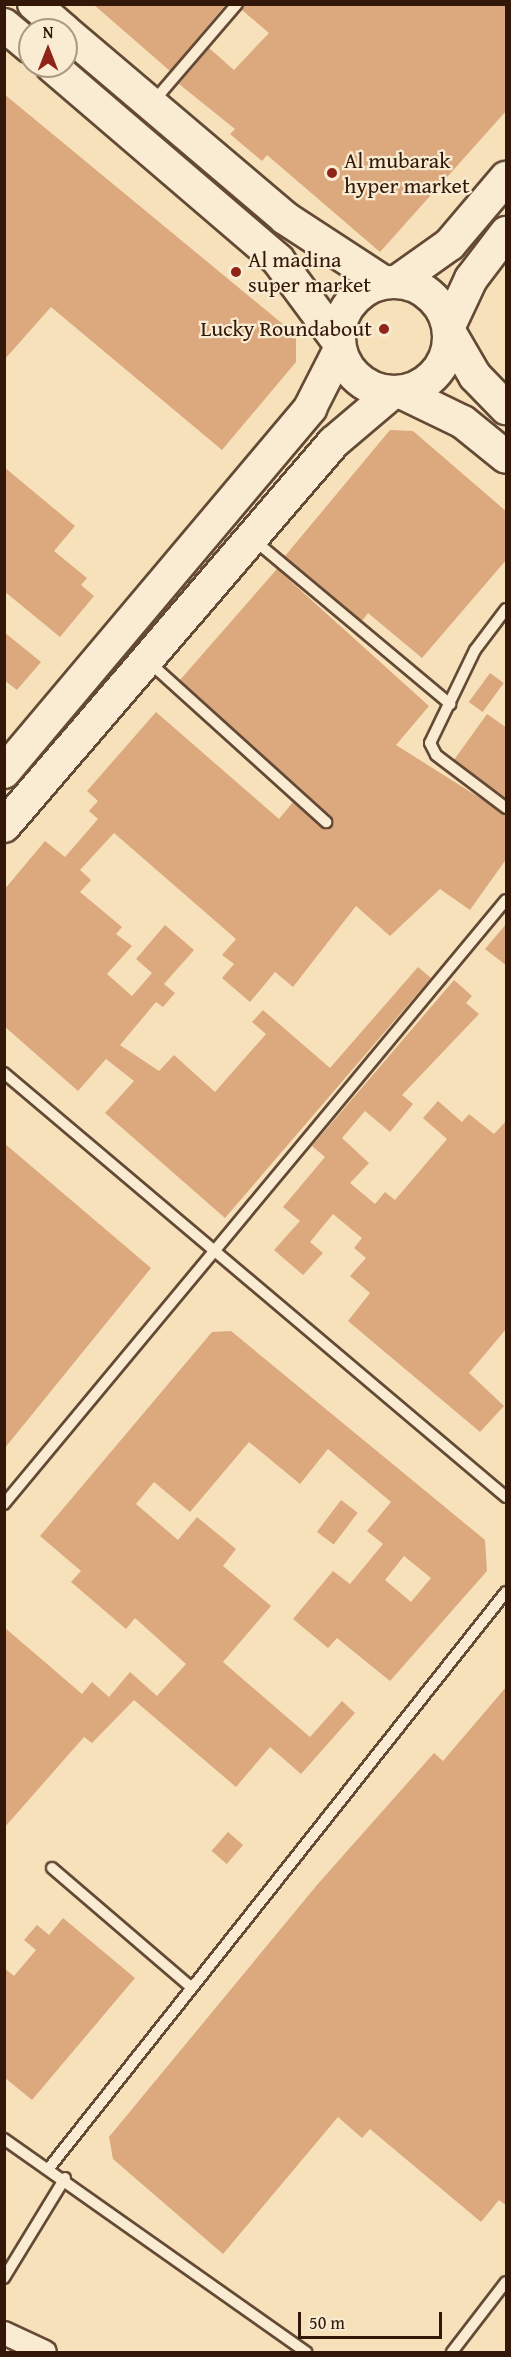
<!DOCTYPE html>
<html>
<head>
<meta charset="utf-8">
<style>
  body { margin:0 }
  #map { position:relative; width:511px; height:2357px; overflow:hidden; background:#f6e1ba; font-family:"Gentium Book Plus",serif }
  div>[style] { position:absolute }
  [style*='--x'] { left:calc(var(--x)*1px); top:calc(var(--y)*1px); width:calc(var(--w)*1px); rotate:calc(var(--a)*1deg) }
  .building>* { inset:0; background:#dca97e; transform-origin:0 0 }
  .roads { filter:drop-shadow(2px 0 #644a35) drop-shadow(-2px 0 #644a35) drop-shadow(0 2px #644a35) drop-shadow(0 -2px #644a35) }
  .service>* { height:10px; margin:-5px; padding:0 5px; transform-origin:5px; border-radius:5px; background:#f9ecd2 }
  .minor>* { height:22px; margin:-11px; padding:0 11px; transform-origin:11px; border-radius:11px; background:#f9ecd2 }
  .secondary>* { height:32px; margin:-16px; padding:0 16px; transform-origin:16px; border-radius:16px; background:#f9ecd2 }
  .secondary>.ring { margin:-16px; padding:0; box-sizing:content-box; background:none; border:32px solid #f9ecd2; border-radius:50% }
  .dots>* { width:16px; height:16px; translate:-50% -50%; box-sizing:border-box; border:3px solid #f9ecd2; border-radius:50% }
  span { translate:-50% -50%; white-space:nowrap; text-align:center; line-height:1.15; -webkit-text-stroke:4.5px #f9ecd2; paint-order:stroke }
  .poi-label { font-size:22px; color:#331809 }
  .left { translate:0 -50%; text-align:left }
  .right { translate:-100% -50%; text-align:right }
  .frame { position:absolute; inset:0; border:6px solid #331809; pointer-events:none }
  .north { position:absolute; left:18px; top:18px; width:60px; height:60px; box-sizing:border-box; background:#f9ecd2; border:2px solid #aa9782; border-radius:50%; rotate:0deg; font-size:16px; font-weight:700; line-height:24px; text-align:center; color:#331809 }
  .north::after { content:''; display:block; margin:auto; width:21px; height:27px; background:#8f2418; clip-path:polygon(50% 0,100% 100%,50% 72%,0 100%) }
  .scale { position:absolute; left:298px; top:2312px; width:144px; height:27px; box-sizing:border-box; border:3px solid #331809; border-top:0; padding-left:8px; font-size:18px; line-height:21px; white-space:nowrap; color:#331809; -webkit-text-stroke:4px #f9ecd2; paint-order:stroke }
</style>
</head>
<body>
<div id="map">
  <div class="building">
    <i style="clip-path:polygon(93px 4px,226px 4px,170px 71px)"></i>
    <i style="clip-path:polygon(244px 4px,507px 4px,507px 110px,380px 252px,267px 155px,262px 161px,230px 134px,235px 129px,179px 84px,209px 48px,234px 70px,269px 33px,242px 10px)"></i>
    <i style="clip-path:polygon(4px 94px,296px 335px,296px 362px,222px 450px,51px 307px,4px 360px)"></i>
    <i style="clip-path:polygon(390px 430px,413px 431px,507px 512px,507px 559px,422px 658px,368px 613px,362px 621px,285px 556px)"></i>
    <i style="clip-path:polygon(4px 467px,75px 526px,54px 551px,87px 578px,81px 585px,94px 596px,60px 637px,4px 591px)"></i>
    <i style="clip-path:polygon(277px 569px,429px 706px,396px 745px,507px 815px,507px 858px,470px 910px,440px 889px,390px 936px,356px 906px,293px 987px,275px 972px,250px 1002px,222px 978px,234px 964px,222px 955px,236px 939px,114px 833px,80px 870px,91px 880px,80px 892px,122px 927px,116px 934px,132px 946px,107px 974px,132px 996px,152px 973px,136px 959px,165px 925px,194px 950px,164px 984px,175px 993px,163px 1007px,156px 1002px,120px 1045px,159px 1071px,174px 1055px,215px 1092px,266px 1034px,252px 1022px,263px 1010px,330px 1068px,418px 967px,431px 978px,225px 1218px,105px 1113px,134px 1081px,106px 1059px,78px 1091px,4px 1026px,4px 890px,45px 841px,65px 857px,98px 819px,89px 811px,98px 801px,87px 791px,156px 712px,279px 819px,293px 802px,321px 828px,332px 827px,331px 816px,180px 680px)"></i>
    <i style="clip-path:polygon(4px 632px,41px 662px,17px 690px,4px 680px)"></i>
    <i style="left:490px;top:673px;width:17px;height:36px;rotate:36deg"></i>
    <i style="clip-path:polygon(487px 714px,507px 728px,507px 799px,454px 760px)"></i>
    <i style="clip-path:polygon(507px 923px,507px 966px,485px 949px)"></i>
    <i style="clip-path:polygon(454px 980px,472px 996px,466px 1003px,479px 1014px,402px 1095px,413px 1104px,390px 1132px,365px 1111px,342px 1138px,369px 1163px,350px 1183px,375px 1204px,385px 1192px,395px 1200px,447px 1139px,423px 1118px,438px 1101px,462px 1122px,469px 1114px,494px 1134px,507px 1120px,507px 1328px,469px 1373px,504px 1406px,480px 1432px,348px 1321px,370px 1293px,350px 1276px,366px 1258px,354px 1248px,362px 1238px,333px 1214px,310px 1242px,323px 1253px,303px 1275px,274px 1250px,300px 1221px,283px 1207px,325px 1157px,312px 1146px)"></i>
    <i style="clip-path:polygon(4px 1143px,151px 1268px,4px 1449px)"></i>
    <i style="clip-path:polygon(evenodd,231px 1331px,485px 1540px,487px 1571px,390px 1681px,337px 1638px,328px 1648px,293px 1619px,333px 1571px,350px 1584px,383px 1544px,367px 1531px,391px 1502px,328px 1449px,300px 1484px,249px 1442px,190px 1512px,154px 1482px,136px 1504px,178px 1540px,197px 1517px,236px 1549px,223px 1566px,271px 1606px,223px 1662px,310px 1737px,342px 1701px,355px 1713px,301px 1774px,270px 1747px,236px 1787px,134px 1700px,92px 1743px,84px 1737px,4px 1828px,4px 1627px,82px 1694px,92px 1682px,109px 1697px,130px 1672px,157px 1696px,186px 1664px,135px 1618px,126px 1629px,71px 1582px,81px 1571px,40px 1536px,212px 1332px,231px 1331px,404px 1556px,431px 1578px,411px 1602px,385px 1580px,404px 1556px)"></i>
    <i style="left:341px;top:1500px;width:21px;height:40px;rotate:37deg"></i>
    <i style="clip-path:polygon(507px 1686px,507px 2206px,499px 2200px,481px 2222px,370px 2129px,362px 2138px,338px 2117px,223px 2254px,113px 2159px,109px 2137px,317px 1885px,434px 1753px,443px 1761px)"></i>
    <i style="left:228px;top:1832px;width:20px;height:25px;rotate:41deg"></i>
    <i style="clip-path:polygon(63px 1918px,135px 1978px,32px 2100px,4px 2077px,4px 1968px,14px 1976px,36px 1950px,24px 1940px,37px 1925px,49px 1935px)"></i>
  </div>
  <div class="roads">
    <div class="service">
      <i style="--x:153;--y:102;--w:129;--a:-49.4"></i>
      <i style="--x:254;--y:540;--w:256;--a:39.9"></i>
      <i style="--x:506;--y:609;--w:51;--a:127.1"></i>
      <i style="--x:475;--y:650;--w:103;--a:115.8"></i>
      <i style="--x:430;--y:743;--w:13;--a:63"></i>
      <i style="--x:436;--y:755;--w:88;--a:37.1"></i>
      <i style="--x:149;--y:662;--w:239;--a:42.1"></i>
      <i style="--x:4;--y:1073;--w:657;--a:40.19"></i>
      <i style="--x:4;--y:1504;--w:785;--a:-50.27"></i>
      <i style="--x:52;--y:1868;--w:184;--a:40.6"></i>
      <i style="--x:4;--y:2139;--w:370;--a:35.2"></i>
      <i style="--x:49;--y:2168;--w:735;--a:-51.57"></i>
      <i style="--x:4;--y:2278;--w:117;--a:-58.6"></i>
      <i style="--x:452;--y:2352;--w:88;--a:-52.4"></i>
    </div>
    <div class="minor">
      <i style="--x:4;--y:2333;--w:45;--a:24.9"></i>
    </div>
    <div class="secondary">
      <i style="--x:34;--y:4;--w:40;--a:41"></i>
      <i style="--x:4;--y:25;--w:34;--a:40"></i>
      <i style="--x:66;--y:32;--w:287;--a:40.3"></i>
      <i style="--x:285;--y:218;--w:117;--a:33.1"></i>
      <i style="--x:52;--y:66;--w:298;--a:40.6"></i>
      <i style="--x:278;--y:260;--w:101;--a:53.5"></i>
      <i style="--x:398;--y:281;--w:64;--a:-35.4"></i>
      <i style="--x:450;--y:244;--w:87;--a:-49.7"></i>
      <i class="ring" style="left:339px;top:282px;width:78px;height:78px"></i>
      <i style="--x:449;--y:326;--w:52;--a:-64.9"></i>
      <i style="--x:471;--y:279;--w:58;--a:-52.7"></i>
      <i style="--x:450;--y:333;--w:50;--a:59.8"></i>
      <i style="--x:475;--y:376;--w:45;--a:45.9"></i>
      <i style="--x:401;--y:392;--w:69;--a:25.8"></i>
      <i style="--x:463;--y:422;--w:55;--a:39.1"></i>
      <i style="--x:4;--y:772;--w:476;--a:-49.9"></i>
      <i style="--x:310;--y:408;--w:66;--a:-63"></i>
      <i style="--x:4;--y:826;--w:506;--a:-49.33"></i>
      <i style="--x:334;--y:442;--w:77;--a:-40.3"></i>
    </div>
  </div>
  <div class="dots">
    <i style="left:332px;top:173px;background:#8f2418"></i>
    <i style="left:236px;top:272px;background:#8f2418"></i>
    <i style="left:384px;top:329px;background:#8f2418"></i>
  </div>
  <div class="poi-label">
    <span class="left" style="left:344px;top:173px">Al mubarak<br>hyper market</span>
    <span class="left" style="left:248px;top:272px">Al madina<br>super market</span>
    <span class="right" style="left:372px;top:329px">Lucky Roundabout</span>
  </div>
  <div class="frame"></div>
  <div class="north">N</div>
  <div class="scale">50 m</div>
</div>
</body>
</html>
